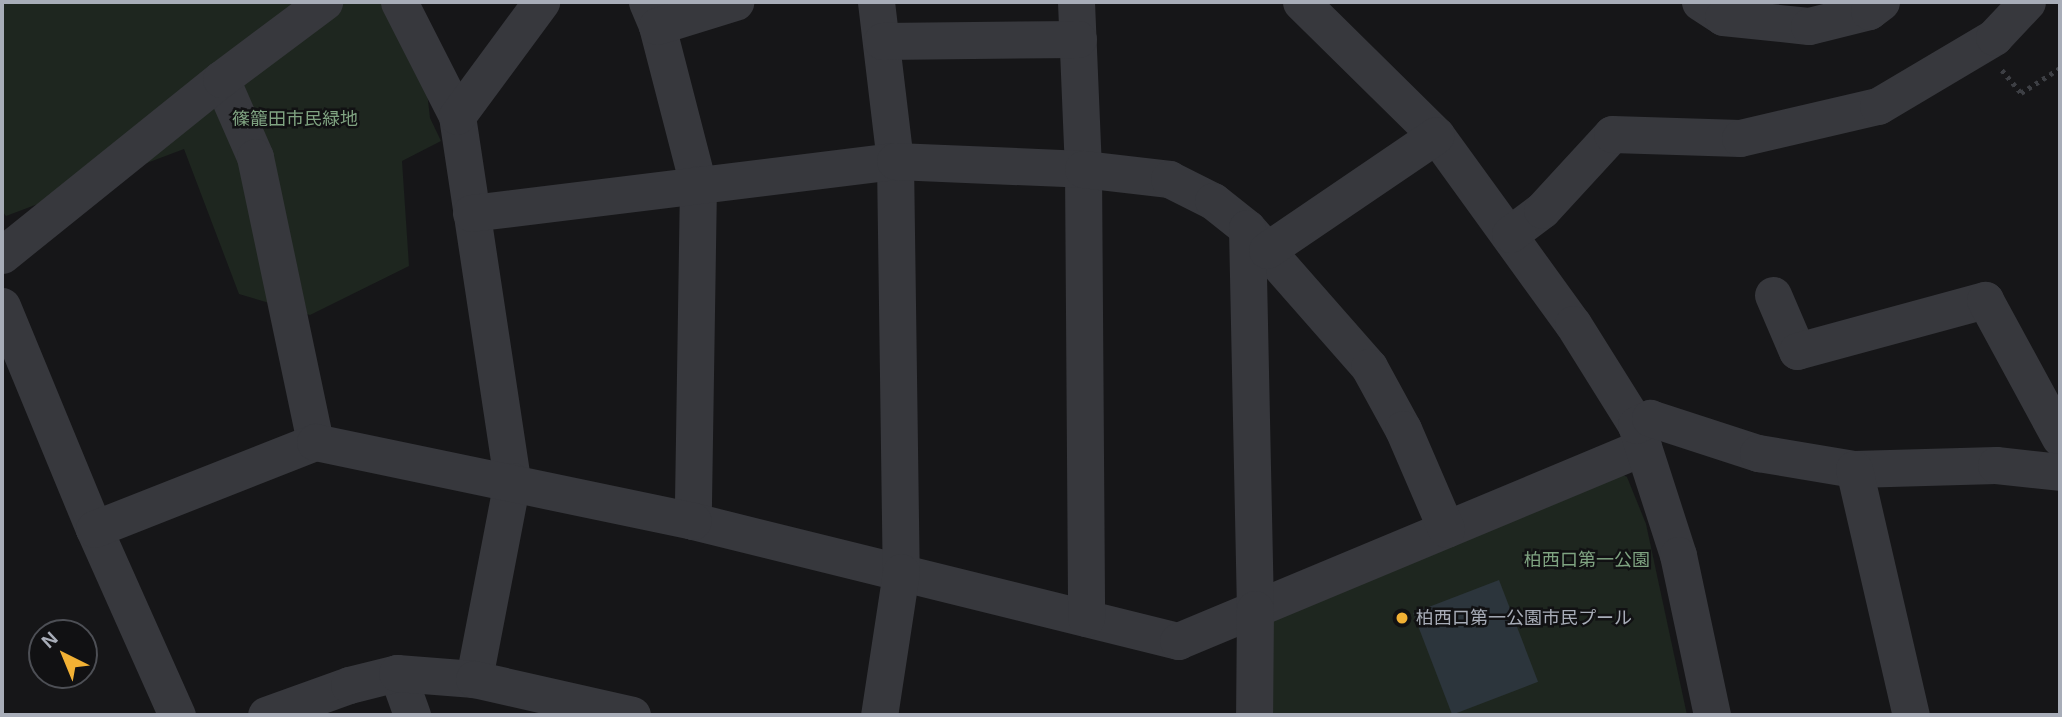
<!DOCTYPE html>
<html>
<head>
<meta charset="utf-8">
<style>
  body { margin:0 }
  #map { position:relative; width:2062px; height:717px; overflow:hidden; background:#161618; font-family:Arial,"Noto Sans JP",sans-serif }
  div>[style] { position:absolute }
  [style*='--x'] { left:calc(var(--x)*1px); top:calc(var(--y)*1px); width:calc(var(--w)*1px); rotate:calc(var(--a)*1deg) }
  .green>* { inset:0; background:#1e261f }
  .water>* { inset:0; background:#2c353c; transform-origin:0 0 }
  .path>* { height:4.5px; margin-top:-2.25px; transform-origin:0; background:repeating-linear-gradient(90deg,#3d3f44 0 3.5px,transparent 0 8.5px) }
  .minor>* { height:37px; margin:-18.5px; padding:0 18.5px; transform-origin:18.5px; border-radius:18.5px; background:#37383d }
  .dots>* { width:19px; height:19px; translate:-50% -50%; box-sizing:border-box; border:4px solid #111113; border-radius:50% }
  span { translate:-50% -50%; white-space:nowrap; text-align:center; line-height:1.15; -webkit-text-stroke:5px #111113; paint-order:stroke }
  .park-label { font-size:18px; color:#7fa381 }
  .poi-label { font-size:18px; color:#a8adb8 }
  .left { translate:0 -50%; text-align:left }
  .frame { position:absolute; inset:0; border:4px solid #a8adb8; pointer-events:none }
  .north { position:absolute; left:28px; top:619px; width:70px; height:70px; box-sizing:border-box; background:#111113; border:2px solid #4d4f55; border-radius:50%; rotate:317deg; font-size:19px; font-weight:700; line-height:28px; text-align:center; color:#a8adb8 }
  .north::after { content:''; display:block; margin:auto; width:24px; height:32px; background:#f2b134; clip-path:polygon(50% 0,100% 100%,50% 72%,0 100%) }
</style>
</head>
<body>
<div id="map">
  <div class="green">
    <i style="clip-path:polygon(2px 2px,386px 2px,426px 83px,430px 118px,441px 141px,402px 161px,409px 266px,310px 315px,239px 294px,184px 149px,6px 216px,2px 211px)"></i>
    <i style="clip-path:polygon(1618px 472px,1627px 477px,1646px 524px,1687px 715px,1263px 715px,1264px 623px)"></i>
  </div>
  <div class="water">
    <i style="left:1499px;top:580px;width:109px;height:92px;rotate:69deg"></i>
  </div>
  <div class="path">
    <i style="--x:2002;--y:70;--w:30;--a:50"></i>
    <i style="--x:2021;--y:93;--w:46;--a:-32.7"></i>
  </div>
  <div class="minor">
    <i style="--x:399;--y:2;--w:128;--a:63"></i>
    <i style="--x:457;--y:116;--w:369;--a:81.4"></i>
    <i style="--x:512;--y:481;--w:202;--a:100.9"></i>
    <i style="--x:647;--y:2;--w:26;--a:67"></i>
    <i style="--x:657;--y:26;--w:163;--a:75.5"></i>
    <i style="--x:698;--y:184;--w:337;--a:90.9"></i>
    <i style="--x:693;--y:521;--w:500;--a:13.9"></i>
    <i style="--x:1178;--y:641;--w:504;--a:-22.65"></i>
    <i style="--x:876;--y:2;--w:160;--a:83.2"></i>
    <i style="--x:895;--y:161;--w:411;--a:89.2"></i>
    <i style="--x:901;--y:572;--w:145;--a:98.7"></i>
    <i style="--x:1076;--y:2;--w:167;--a:87.6"></i>
    <i style="--x:1083;--y:169;--w:449;--a:89.6"></i>
    <i style="--x:1301;--y:2;--w:190;--a:44.6"></i>
    <i style="--x:1436;--y:135;--w:233;--a:54.1"></i>
    <i style="--x:1573;--y:324;--w:119;--a:58"></i>
    <i style="--x:1636;--y:425;--w:137;--a:72.1"></i>
    <i style="--x:1678;--y:555;--w:164;--a:78"></i>
    <i style="--x:1700;--y:2;--w:27;--a:33"></i>
    <i style="--x:1723;--y:17;--w:86;--a:6"></i>
    <i style="--x:1809;--y:26;--w:62;--a:-14"></i>
    <i style="--x:1869;--y:11;--w:15;--a:-37"></i>
    <i style="--x:657;--y:26;--w:82;--a:-17.1"></i>
    <i style="--x:882;--y:41;--w:196;--a:-0.6"></i>
    <i style="--x:221;--y:79;--w:85;--a:66.4"></i>
    <i style="--x:255;--y:157;--w:291;--a:78.1"></i>
    <i style="--x:457;--y:116;--w:142;--a:-53.6"></i>
    <i style="--x:471;--y:213;--w:427;--a:-7"></i>
    <i style="--x:895;--y:161;--w:188;--a:2.4"></i>
    <i style="--x:1083;--y:169;--w:87;--a:6.6"></i>
    <i style="--x:1169;--y:179;--w:49;--a:26.6"></i>
    <i style="--x:1213;--y:201;--w:43;--a:38.5"></i>
    <i style="--x:1247;--y:228;--w:185;--a:48.7"></i>
    <i style="--x:1369;--y:367;--w:71;--a:61.3"></i>
    <i style="--x:1403;--y:429;--w:109;--a:66.7"></i>
    <i style="--x:1247;--y:228;--w:381;--a:88.8"></i>
    <i style="--x:1255;--y:609;--w:106;--a:90.5"></i>
    <i style="--x:1510;--y:234;--w:40;--a:-37"></i>
    <i style="--x:1542;--y:210;--w:103;--a:-47.4"></i>
    <i style="--x:1612;--y:134;--w:128;--a:1.8"></i>
    <i style="--x:1740;--y:138;--w:142;--a:-13.1"></i>
    <i style="--x:1878;--y:106;--w:135;--a:-30.7"></i>
    <i style="--x:1994;--y:37;--w:48;--a:-46.7"></i>
    <i style="--x:1267;--y:250;--w:204;--a:-34.2"></i>
    <i style="--x:2;--y:255;--w:281;--a:-38.8"></i>
    <i style="--x:221;--y:79;--w:129;--a:-36.8"></i>
    <i style="--x:1773;--y:295;--w:61;--a:66.8"></i>
    <i style="--x:1797;--y:351;--w:195;--a:-15.2"></i>
    <i style="--x:1985;--y:300;--w:157;--a:61.5"></i>
    <i style="--x:2;--y:306;--w:241;--a:67.6"></i>
    <i style="--x:94;--y:529;--w:204;--a:66"></i>
    <i style="--x:1636;--y:425;--w:16;--a:-27"></i>
    <i style="--x:1650;--y:418;--w:114;--a:18"></i>
    <i style="--x:1758;--y:453;--w:97;--a:9.5"></i>
    <i style="--x:1854;--y:469;--w:142;--a:-1.6"></i>
    <i style="--x:1996;--y:465;--w:64;--a:6.2"></i>
    <i style="--x:1854;--y:469;--w:253;--a:77"></i>
    <i style="--x:94;--y:529;--w:238;--a:-21.5"></i>
    <i style="--x:315;--y:442;--w:386;--a:11.8"></i>
    <i style="--x:397;--y:673;--w:45;--a:70.3"></i>
    <i style="--x:266;--y:715;--w:88;--a:-19.9"></i>
    <i style="--x:349;--y:685;--w:49;--a:-14"></i>
    <i style="--x:397;--y:673;--w:77;--a:4.5"></i>
    <i style="--x:474;--y:679;--w:162;--a:12.8"></i>
  </div>
  <div class="dots">
    <i style="left:1402px;top:618px;background:#f2b134"></i>
  </div>
  <div class="park-label">
    <span style="left:295px;top:119px">篠籠田市民緑地</span>
    <span style="left:1587px;top:560px">柏西口第一公園</span>
  </div>
  <div class="poi-label">
    <span class="left" style="left:1416px;top:618px">柏西口第一公園市民プール</span>
  </div>
  <div class="frame"></div>
  <div class="north">N</div>
</div>
</body>
</html>
